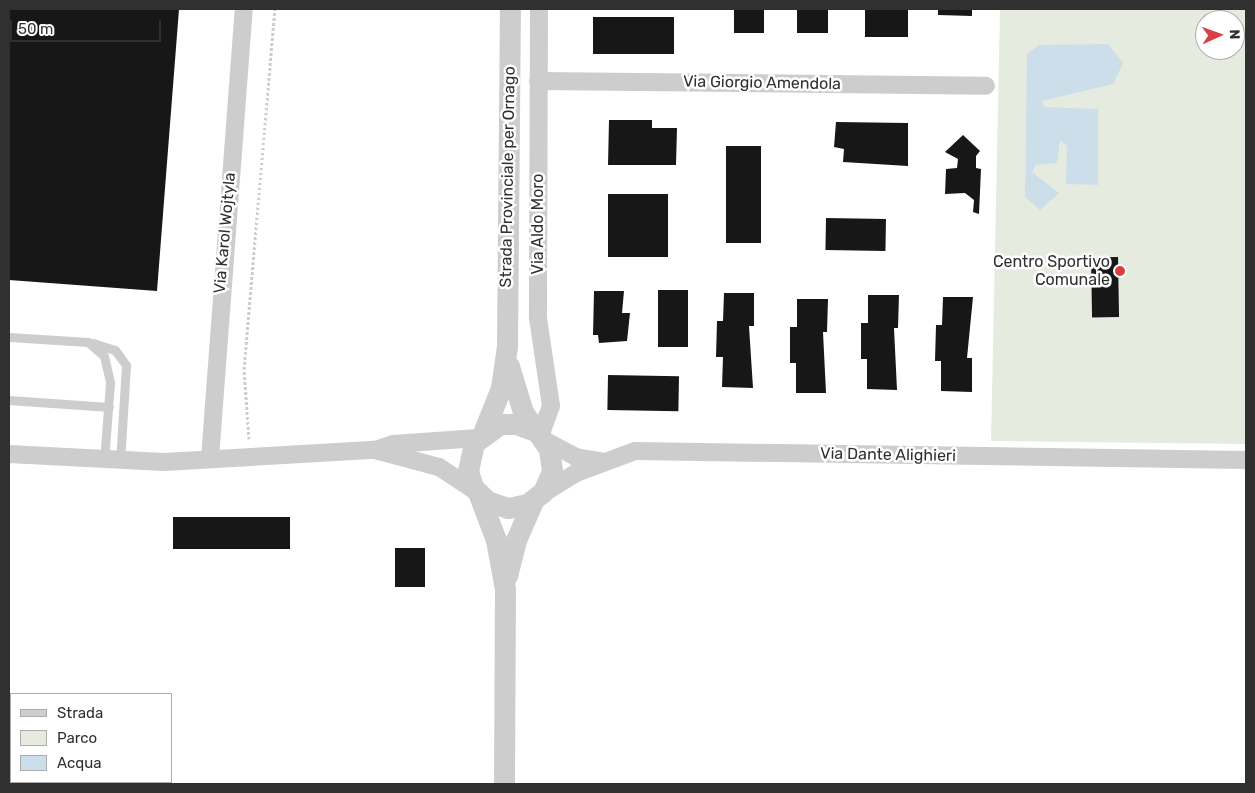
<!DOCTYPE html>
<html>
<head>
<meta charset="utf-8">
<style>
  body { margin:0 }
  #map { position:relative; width:1255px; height:793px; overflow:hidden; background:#fff; font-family:Rubik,sans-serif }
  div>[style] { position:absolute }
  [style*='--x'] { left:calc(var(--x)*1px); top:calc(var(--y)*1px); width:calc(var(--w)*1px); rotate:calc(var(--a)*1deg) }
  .green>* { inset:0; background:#e5ecdf }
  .water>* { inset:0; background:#ccdeea }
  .building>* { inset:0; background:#171717; transform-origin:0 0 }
  .path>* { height:3px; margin-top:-1.5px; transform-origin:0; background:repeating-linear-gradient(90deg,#cdcdcd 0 2.5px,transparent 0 5px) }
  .service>* { height:9px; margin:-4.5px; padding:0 4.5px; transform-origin:4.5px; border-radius:4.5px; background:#cdcdcd }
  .minor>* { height:18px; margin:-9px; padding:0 9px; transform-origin:9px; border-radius:9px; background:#cdcdcd }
  .tertiary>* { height:21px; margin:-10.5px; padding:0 10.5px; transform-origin:10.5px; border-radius:10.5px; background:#cdcdcd }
  .dots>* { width:14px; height:14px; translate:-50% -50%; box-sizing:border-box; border:2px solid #fff; border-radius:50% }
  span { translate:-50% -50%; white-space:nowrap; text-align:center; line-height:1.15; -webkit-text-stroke:5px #fff; paint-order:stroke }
  .street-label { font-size:16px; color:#303030 }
  .poi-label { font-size:16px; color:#303030 }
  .right { translate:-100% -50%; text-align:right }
  .frame { position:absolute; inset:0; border:10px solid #303030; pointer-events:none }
  .legend { position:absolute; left:10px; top:693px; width:162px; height:90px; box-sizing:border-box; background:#fff; border:1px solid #acacac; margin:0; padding:6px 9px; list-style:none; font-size:15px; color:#303030 }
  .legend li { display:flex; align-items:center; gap:10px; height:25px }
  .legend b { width:25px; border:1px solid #acacac }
  .north { position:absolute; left:1195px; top:10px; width:50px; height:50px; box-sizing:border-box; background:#fff; border:1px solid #acacac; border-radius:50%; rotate:88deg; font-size:14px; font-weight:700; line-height:20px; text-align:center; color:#303030 }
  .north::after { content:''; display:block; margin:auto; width:18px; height:22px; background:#d93f47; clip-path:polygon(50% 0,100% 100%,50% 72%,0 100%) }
  .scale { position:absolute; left:10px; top:20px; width:151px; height:22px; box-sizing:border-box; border:2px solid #303030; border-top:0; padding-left:6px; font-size:15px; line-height:18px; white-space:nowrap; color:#303030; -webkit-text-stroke:4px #fff; paint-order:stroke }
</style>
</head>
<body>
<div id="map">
  <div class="green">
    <i style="clip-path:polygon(evenodd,1000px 9px,1246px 9px,1246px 444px,991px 441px,1000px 9px,1205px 20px,1235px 20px,1235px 50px,1205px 50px,1205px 20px)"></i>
  </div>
  <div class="water">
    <i style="clip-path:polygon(1108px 44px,1123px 63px,1113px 84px,1042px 101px,1044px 107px,1098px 109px,1098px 185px,1066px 184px,1067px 146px,1060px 140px,1057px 163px,1036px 165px,1032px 172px,1059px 193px,1040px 210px,1025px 197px,1027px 54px,1039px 45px)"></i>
  </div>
  <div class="building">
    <i style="clip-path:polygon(9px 9px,179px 9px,157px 291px,9px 280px)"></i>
    <i style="left:734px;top:9px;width:30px;height:24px"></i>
    <i style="left:797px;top:9px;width:31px;height:24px"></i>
    <i style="left:865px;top:9px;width:43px;height:28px"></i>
    <i style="clip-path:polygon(938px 9px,972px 9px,972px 16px,938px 15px)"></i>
    <i style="left:593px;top:17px;width:81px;height:37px"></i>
    <i style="clip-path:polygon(609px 120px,652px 120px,652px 128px,677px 128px,676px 165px,608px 165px)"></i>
    <i style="clip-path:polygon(836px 122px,908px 123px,908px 166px,843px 162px,844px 149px,834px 147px)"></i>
    <i style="clip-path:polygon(963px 135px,980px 151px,976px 156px,976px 168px,981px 169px,979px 214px,973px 212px,974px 200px,965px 193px,945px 194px,946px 169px,957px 168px,958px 159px,945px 152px)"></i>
    <i style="left:726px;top:146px;width:35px;height:97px"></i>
    <i style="left:608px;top:194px;width:60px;height:63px"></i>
    <i style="left:826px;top:218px;width:60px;height:32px;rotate:1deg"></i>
    <i style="left:1118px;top:257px;width:60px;height:27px;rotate:89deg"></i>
    <i style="left:658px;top:290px;width:30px;height:57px"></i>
    <i style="clip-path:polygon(594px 291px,624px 291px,622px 313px,630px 313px,627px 341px,599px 343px,598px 335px,593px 335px)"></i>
    <i style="clip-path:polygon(724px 293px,754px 293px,754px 326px,749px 326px,753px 388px,722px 387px,723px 357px,716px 357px,717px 321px,723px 321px)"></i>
    <i style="clip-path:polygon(868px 295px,899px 295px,898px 328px,894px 328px,897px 390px,867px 389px,867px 359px,861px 359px,861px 323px,868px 323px)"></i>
    <i style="clip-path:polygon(943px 297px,973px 297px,967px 358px,972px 358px,972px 392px,941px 391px,941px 361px,935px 361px,936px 325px,942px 325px)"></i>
    <i style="clip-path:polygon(797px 299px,828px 299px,827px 332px,823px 332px,826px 393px,796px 393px,796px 363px,790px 363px,790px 327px,797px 327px)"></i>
    <i style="left:608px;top:375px;width:71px;height:35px;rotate:1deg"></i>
    <i style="left:290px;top:517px;width:32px;height:117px;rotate:90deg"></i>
    <i style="left:395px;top:548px;width:30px;height:39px"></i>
  </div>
  <div class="path">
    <i style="--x:249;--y:439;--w:70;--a:-94.1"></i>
    <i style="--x:244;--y:369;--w:361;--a:-85.1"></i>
  </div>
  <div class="service">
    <i style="--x:9;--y:337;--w:79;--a:3.6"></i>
    <i style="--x:88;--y:342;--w:21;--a:41"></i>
    <i style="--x:104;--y:356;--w:28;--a:77"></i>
    <i style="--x:110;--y:383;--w:78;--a:94.4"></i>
    <i style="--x:93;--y:343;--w:23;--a:18"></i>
    <i style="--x:115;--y:350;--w:19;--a:54"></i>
    <i style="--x:126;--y:365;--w:98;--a:93.5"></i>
    <i style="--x:9;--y:400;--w:100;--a:4"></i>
  </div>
  <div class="minor">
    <i style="--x:539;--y:9;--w:309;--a:90.2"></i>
    <i style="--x:538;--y:318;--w:89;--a:81.6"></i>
    <i style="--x:551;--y:406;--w:32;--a:110"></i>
    <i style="--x:538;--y:81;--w:448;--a:0.6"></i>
    <i style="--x:544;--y:440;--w:36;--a:28"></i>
    <i style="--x:576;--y:457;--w:27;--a:10"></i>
    <i style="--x:375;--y:450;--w:66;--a:14.9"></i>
    <i style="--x:439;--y:467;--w:45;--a:33.3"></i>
    <i style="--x:9;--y:454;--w:155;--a:3"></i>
    <i style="--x:164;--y:462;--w:211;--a:-3.3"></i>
    <i style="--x:375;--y:450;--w:20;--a:-18"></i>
    <i style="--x:394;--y:444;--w:84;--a:-4.1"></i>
    <i style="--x:210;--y:458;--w:450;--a:-85.7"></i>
    <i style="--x:541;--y:495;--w:41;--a:-32.2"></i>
    <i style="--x:576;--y:473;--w:63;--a:-20.4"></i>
    <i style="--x:635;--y:451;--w:611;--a:0.84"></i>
  </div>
  <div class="tertiary">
    <i style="--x:509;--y:366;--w:48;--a:73.1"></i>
    <i style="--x:523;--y:412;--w:45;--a:54.9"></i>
    <i style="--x:549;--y:449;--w:22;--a:82"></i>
    <i style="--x:552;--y:471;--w:23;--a:113"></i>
    <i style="--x:543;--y:492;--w:20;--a:143"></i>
    <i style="--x:527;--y:504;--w:19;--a:168"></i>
    <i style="--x:508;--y:508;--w:22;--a:-162"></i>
    <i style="--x:487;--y:501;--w:20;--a:-135"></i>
    <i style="--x:473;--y:487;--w:17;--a:-107"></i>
    <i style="--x:468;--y:471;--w:29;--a:-78"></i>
    <i style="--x:474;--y:443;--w:32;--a:-36"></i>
    <i style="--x:500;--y:424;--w:16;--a:0"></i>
    <i style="--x:516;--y:424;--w:20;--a:20"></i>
    <i style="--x:483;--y:433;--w:48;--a:-68.2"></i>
    <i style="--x:501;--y:388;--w:42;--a:-81.9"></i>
    <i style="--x:507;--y:346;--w:337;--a:-89.5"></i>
    <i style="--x:479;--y:495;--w:48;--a:69.3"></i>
    <i style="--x:496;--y:540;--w:50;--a:79.6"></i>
    <i style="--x:505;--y:589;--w:195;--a:90.3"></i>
    <i style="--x:507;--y:576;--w:37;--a:-76"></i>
    <i style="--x:516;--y:540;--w:43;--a:-66.4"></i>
  </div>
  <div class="dots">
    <i style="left:1120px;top:271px;background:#d93f47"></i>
  </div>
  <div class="street-label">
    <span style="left:762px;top:83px;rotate:1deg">Via Giorgio Amendola</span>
    <span style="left:508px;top:177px;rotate:-89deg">Strada Provinciale per Ornago</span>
    <span style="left:538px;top:224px;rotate:-90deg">Via Aldo Moro</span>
    <span style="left:225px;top:233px;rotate:-85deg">Via Karol Wojtyla</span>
    <span style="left:888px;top:455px;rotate:1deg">Via Dante Alighieri</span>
  </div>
  <div class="poi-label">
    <span class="right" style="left:1110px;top:271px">Centro Sportivo<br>Comunale</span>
  </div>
  <div class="frame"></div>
  <ul class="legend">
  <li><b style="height:6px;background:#cdcdcd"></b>Strada</li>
  <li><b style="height:14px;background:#e5ecdf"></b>Parco</li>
  <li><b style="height:14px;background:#ccdeea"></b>Acqua</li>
  </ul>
  <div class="north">N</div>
  <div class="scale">50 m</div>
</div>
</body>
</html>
